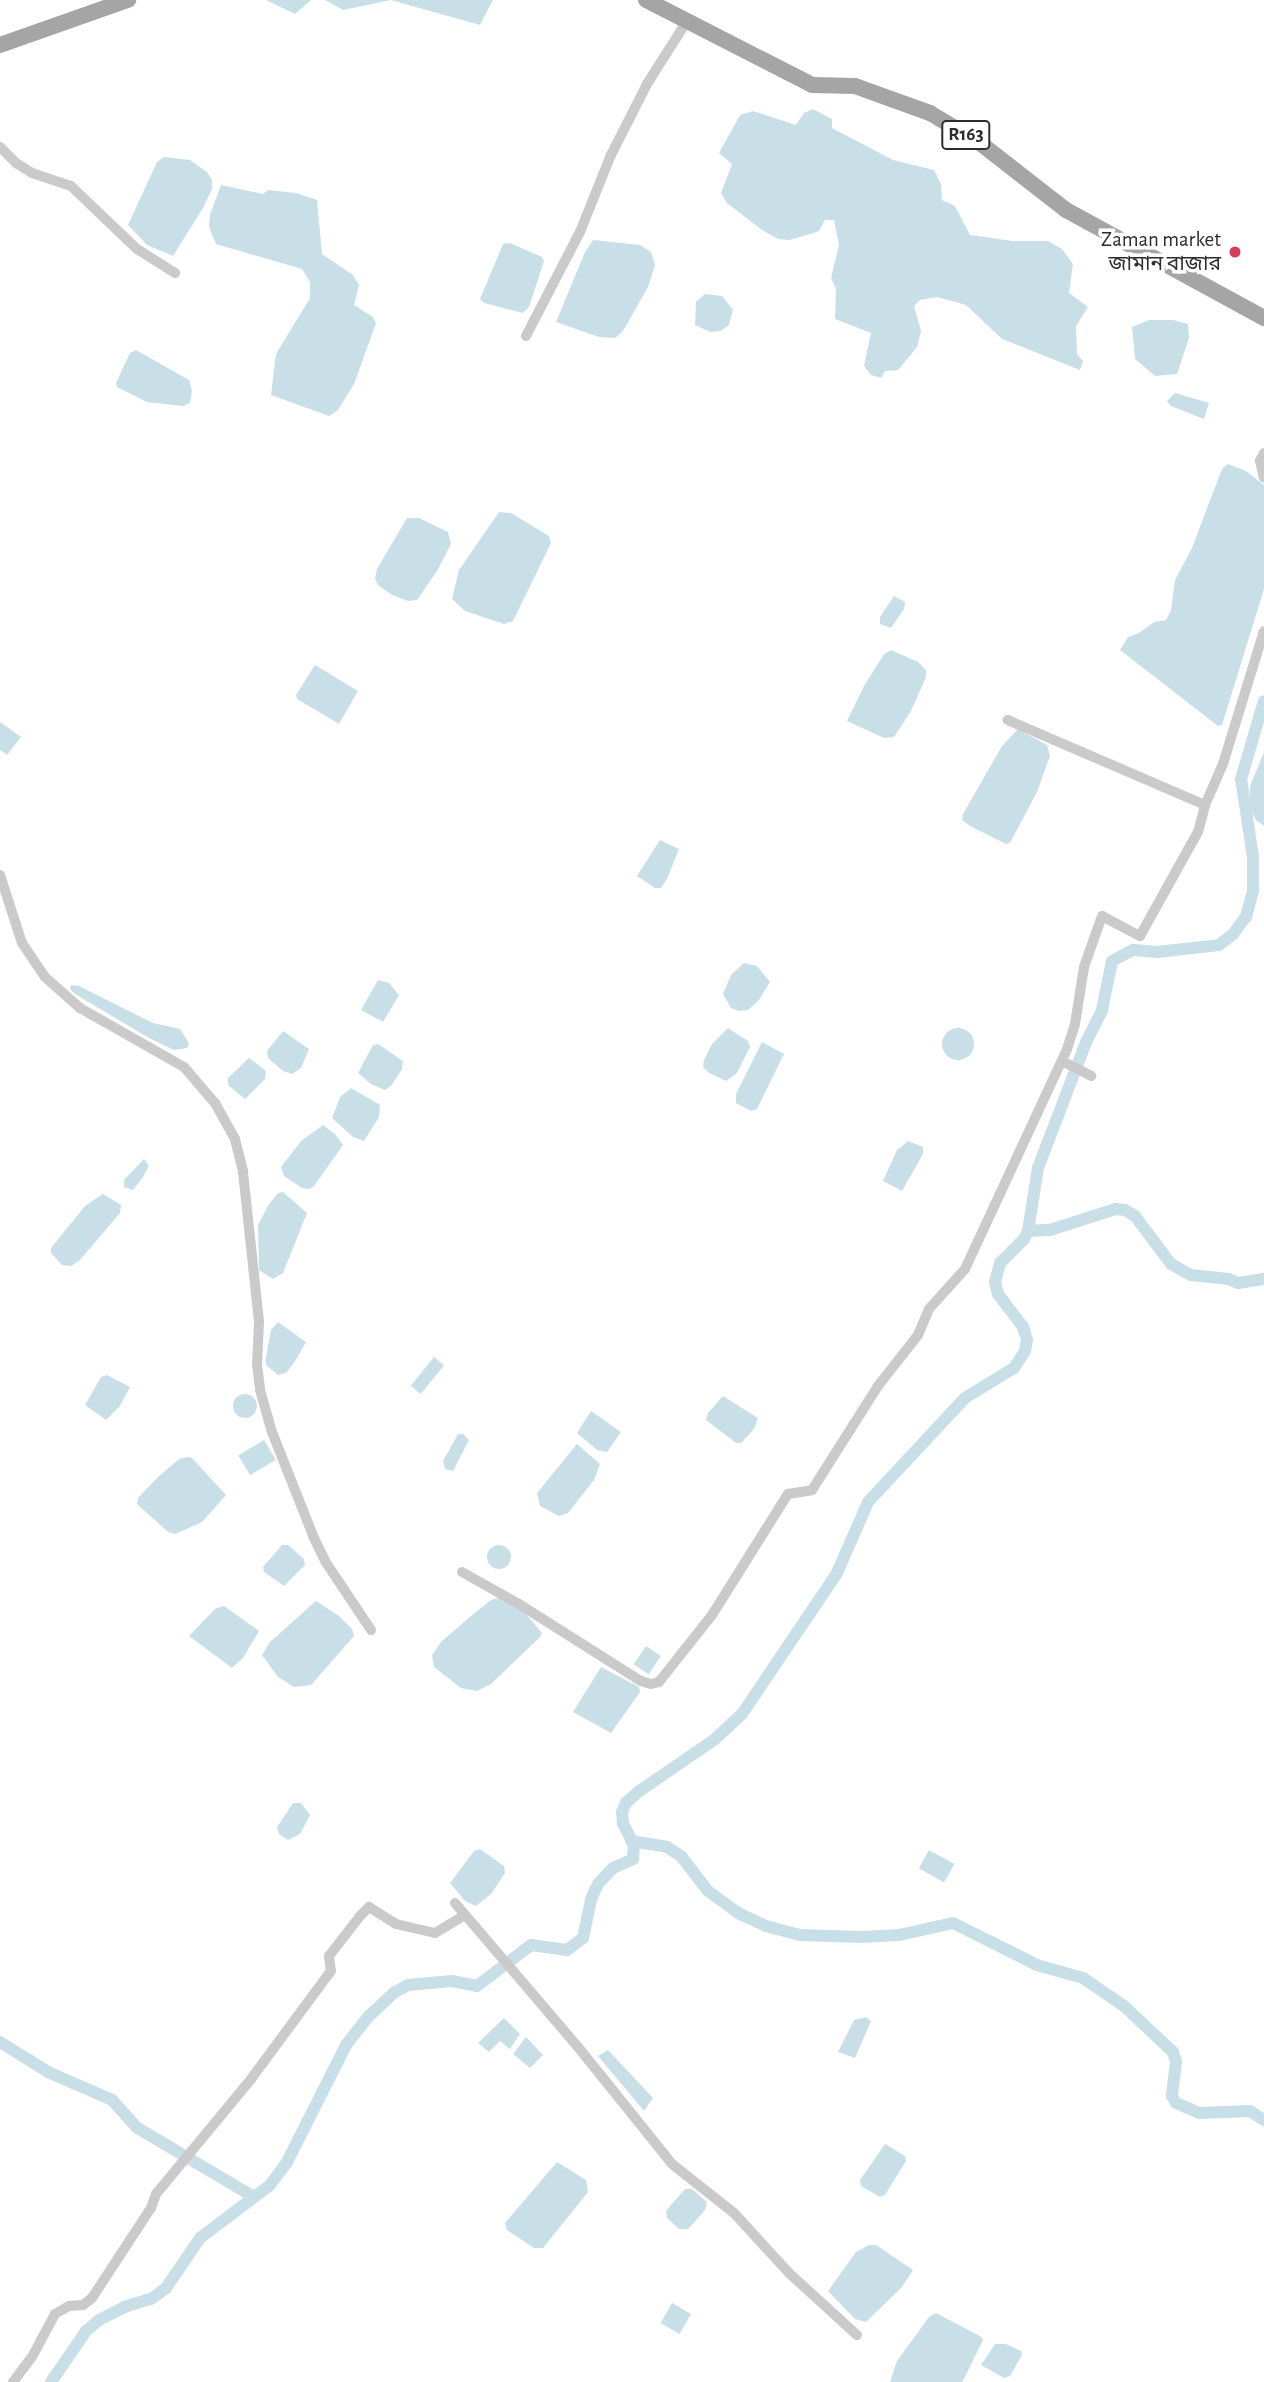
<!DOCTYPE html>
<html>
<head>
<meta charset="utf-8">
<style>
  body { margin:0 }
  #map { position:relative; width:1264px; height:2382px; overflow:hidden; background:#fff; font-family:"Alegreya Sans","Noto Sans Bengali",sans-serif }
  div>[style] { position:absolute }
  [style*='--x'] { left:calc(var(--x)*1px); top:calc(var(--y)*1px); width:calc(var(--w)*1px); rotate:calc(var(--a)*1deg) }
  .water>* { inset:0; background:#c9dfe8; transform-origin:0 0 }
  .round { border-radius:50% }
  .canal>* { height:12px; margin:-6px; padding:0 6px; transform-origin:6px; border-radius:6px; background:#c9dfe8 }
  .street>* { height:10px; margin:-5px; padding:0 5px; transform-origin:5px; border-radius:5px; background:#cacaca }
  .primary>* { height:16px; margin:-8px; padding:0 8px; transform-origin:8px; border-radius:8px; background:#a5a5a5 }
  .dots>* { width:19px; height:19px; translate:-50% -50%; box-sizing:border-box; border:4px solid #fff; border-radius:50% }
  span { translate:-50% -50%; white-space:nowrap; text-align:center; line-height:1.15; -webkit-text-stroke:7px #fff; paint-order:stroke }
  .shield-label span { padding:2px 5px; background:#fff; border:2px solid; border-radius:5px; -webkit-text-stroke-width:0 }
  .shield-label { font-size:19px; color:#2d2d2d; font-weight:700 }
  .poi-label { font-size:21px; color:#2d2d2d }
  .right { translate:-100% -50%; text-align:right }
</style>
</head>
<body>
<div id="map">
  <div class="water">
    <i style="clip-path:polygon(266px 0,311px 0,295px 14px)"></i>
    <i style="clip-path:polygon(325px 0,493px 0,480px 25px,391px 0,343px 10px)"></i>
    <i style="clip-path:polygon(813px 109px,832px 119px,832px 128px,893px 160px,934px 170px,941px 184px,942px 200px,955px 206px,970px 235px,1013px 241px,1048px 241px,1062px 249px,1073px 264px,1069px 293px,1088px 307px,1076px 326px,1077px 354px,1083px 361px,1080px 370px,1002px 339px,966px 305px,937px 297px,920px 300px,914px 306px,921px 331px,917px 347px,909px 357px,898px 370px,885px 371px,881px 378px,871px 375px,864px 366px,871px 333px,835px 319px,836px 289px,831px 278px,839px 245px,834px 220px,825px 220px,819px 231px,807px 235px,789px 240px,778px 239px,762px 230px,727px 203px,721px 193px,732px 164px,719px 153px,740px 115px,753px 111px,796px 125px,804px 113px)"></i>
    <i style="clip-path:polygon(164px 157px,190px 160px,207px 172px,212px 180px,212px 189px,203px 208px,173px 256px,147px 245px,128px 225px,157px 162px)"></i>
    <i style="clip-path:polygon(221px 185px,263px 194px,268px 190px,296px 193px,317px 200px,322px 254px,353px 275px,359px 285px,354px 305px,373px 317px,376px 323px,354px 384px,338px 410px,329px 416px,271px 395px,276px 354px,310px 298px,310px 282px,302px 269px,216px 244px,209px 227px,210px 215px)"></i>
    <i style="clip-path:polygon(593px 240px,640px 245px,651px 252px,655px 265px,648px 287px,623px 331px,615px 338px,599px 337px,556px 322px,585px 252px)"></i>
    <i style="clip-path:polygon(510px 243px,542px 257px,544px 261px,529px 307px,523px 313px,484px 303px,480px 299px,503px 244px)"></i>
    <i style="clip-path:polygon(705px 294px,722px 296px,733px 310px,729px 325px,721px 331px,710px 332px,695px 325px,696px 302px)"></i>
    <i style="clip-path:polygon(1149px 320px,1173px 320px,1188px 324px,1189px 338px,1177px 374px,1155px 376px,1135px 359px,1132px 327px)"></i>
    <i style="clip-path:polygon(136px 350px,189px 380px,192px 391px,190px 403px,183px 406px,147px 402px,117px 387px,116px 383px,130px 353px)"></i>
    <i style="clip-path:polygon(1175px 393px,1209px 403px,1204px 419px,1171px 406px,1167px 401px)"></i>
    <i style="clip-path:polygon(1228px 464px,1246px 471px,1264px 485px,1264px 589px,1222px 725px,1218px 726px,1120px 650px,1128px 637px,1139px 633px,1154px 622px,1166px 620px,1171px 610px,1175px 580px,1192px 548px,1222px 469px)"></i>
    <i style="clip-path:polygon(499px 512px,511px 513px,549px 536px,551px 543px,513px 621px,504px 624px,465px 611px,452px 599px,459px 570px)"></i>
    <i style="clip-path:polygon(407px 518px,419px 518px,448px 532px,451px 544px,437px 571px,417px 600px,408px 601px,392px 595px,378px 585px,375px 579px,377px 569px)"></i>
    <i style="clip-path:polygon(894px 596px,905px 602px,904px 609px,891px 628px,880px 624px,880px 617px)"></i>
    <i style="clip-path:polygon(891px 650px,918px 662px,926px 670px,926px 677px,911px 711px,894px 737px,884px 738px,847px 721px,864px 686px,884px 654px)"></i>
    <i style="clip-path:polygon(315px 665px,358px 691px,339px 724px,297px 699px,296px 695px)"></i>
    <i style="clip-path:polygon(0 722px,21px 737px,7px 755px,0 750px)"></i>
    <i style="clip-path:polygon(1018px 729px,1047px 745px,1050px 756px,1037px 792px,1010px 843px,1006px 844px,970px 826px,962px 820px,963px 814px,1002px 746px)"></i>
    <i style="clip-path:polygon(1264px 752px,1264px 826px,1256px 820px,1250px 809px,1250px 786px)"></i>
    <i style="clip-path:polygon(660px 840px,679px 849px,667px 879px,661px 888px,655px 888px,637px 876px)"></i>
    <i style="clip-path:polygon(744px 963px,757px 966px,770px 982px,759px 1000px,748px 1010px,739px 1011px,731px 1008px,723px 994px,731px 975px)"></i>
    <i style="clip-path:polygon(378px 980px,389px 983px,399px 995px,383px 1022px,361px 1010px)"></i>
    <i style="clip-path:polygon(71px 985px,79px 986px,153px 1023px,180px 1029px,189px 1043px,187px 1048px,174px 1050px,149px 1038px,75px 994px,70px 989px)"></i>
    <i class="round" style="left:942px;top:1028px;width:32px;height:32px"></i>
    <i style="clip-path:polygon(728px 1028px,748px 1041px,750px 1047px,737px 1073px,726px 1081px,709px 1073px,703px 1067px,704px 1060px,712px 1044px)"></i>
    <i style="clip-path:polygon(283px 1031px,309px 1049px,301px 1068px,292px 1074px,283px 1071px,268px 1058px,267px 1051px)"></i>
    <i style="clip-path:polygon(762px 1042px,784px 1054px,757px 1109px,751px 1111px,736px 1103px,736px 1094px)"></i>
    <i style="clip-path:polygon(378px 1044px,403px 1061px,402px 1069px,391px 1086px,385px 1090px,371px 1084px,358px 1073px,373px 1045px)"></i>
    <i style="clip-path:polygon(249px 1058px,266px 1071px,265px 1079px,245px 1099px,228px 1085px,228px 1078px)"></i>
    <i style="clip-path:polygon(351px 1088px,380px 1105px,379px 1117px,364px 1141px,353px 1137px,332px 1118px,340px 1097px)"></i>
    <i style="clip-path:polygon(323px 1125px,335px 1134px,343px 1145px,314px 1186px,309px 1189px,302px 1188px,284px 1176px,281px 1167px,301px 1141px)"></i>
    <i style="clip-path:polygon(908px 1141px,923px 1147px,923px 1154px,902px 1191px,883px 1181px,897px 1150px)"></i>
    <i style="clip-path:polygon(144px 1159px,149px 1166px,143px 1177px,133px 1190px,124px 1187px,124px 1180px)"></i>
    <i style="clip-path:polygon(283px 1192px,307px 1213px,283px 1273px,273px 1279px,259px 1270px,258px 1225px,269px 1204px,278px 1193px)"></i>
    <i style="clip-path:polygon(103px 1194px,121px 1205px,120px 1213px,80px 1260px,71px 1266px,62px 1265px,51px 1253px,51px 1248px,85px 1206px)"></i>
    <i style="clip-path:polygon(278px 1322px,306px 1342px,294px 1363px,286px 1373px,278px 1375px,266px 1365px,266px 1357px,271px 1330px)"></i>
    <i style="left:434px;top:1357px;width:13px;height:37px;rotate:39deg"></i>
    <i style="clip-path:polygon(107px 1375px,130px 1387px,120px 1406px,106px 1420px,85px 1405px,101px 1377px)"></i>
    <i class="round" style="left:233px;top:1394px;width:24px;height:24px"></i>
    <i style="clip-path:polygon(723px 1396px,758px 1418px,754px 1429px,741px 1443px,736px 1443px,706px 1420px,708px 1413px)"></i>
    <i style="clip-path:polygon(591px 1411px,621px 1432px,607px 1452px,597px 1450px,577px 1433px)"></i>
    <i style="clip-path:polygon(458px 1434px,463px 1434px,469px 1440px,453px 1471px,445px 1469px,443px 1461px)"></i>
    <i style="left:264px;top:1440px;width:23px;height:30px;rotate:59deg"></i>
    <i style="clip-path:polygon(577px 1444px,600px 1464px,594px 1480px,568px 1513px,559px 1516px,540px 1506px,537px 1493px)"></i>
    <i style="clip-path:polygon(187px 1457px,192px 1458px,226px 1495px,202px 1522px,175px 1534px,168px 1532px,137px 1504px,138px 1498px,158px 1477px,179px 1459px)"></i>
    <i style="clip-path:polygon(282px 1545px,288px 1545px,304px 1559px,305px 1565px,284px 1586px,264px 1572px,263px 1567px)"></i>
    <i class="round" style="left:487px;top:1545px;width:24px;height:24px"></i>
    <i style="clip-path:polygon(499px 1598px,522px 1609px,542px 1633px,540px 1637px,491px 1684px,477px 1691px,461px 1688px,434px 1667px,432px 1655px,441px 1642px,471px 1616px,491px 1600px)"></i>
    <i style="clip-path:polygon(316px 1601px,339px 1616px,352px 1629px,354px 1636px,311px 1685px,294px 1687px,278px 1677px,262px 1655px,270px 1642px)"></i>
    <i style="clip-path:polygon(224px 1606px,259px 1631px,243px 1658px,232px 1668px,189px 1636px,215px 1609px)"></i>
    <i style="left:646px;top:1646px;width:18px;height:22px;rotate:34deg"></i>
    <i style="clip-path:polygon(601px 1667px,639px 1687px,640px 1692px,611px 1733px,573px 1712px)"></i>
    <i style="clip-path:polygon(293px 1803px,301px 1803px,310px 1815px,300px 1834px,288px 1840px,279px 1834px,277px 1827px)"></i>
    <i style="clip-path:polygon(480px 1849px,504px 1866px,505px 1873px,492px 1893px,476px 1906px,465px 1901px,450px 1883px,474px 1851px)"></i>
    <i style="left:929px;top:1850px;width:29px;height:21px;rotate:29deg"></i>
    <i style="clip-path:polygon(866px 2017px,871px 2021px,855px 2058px,838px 2052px,854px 2020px)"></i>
    <i style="clip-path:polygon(504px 2018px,520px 2034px,510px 2049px,500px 2041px,489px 2052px,478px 2043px)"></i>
    <i style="clip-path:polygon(526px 2037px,543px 2055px,530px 2068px,513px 2054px)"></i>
    <i style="clip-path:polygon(608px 2050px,653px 2098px,644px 2111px,598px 2056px)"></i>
    <i style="clip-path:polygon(885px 2144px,905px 2156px,906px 2161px,885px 2195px,880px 2197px,861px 2186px,860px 2180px)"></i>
    <i style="clip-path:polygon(557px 2162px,586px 2180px,588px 2192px,543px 2248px,534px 2248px,507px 2230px,505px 2223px)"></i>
    <i style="clip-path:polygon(685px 2189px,692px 2189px,707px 2202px,705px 2210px,688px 2229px,679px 2229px,667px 2218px,666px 2211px)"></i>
    <i style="clip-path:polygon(869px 2245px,876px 2245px,913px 2270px,902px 2287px,866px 2322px,855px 2319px,828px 2291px,856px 2252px)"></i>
    <i style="left:672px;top:2303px;width:22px;height:23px;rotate:30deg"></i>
    <i style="clip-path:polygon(936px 2313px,980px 2336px,983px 2340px,965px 2377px,962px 2382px,890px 2382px,897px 2361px,929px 2317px)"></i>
    <i style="clip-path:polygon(995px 2344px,1006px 2344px,1021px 2351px,1022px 2355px,1010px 2376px,1004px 2378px,981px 2365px)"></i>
  </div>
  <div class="canal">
    <i style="--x:1028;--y:1231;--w:22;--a:-3"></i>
    <i style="--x:1050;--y:1230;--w:69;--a:-17.7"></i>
    <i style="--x:1116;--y:1209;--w:9;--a:6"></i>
    <i style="--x:1125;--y:1210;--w:12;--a:31"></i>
    <i style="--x:1135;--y:1216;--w:60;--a:53.1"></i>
    <i style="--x:1171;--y:1264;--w:23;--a:29"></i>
    <i style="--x:1191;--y:1275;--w:38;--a:6"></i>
    <i style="--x:1229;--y:1279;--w:10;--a:24"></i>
    <i style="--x:1238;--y:1283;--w:26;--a:-9"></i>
    <i style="--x:631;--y:1841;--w:36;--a:9"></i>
    <i style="--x:667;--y:1847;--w:17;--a:33"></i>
    <i style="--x:681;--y:1856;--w:44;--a:52.4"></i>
    <i style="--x:708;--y:1891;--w:37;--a:36"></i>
    <i style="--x:738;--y:1913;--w:31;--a:25"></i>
    <i style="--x:766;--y:1926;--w:34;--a:15"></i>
    <i style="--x:799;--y:1935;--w:62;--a:1.8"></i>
    <i style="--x:861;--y:1937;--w:38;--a:-3"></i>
    <i style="--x:899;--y:1935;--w:55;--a:-12.5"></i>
    <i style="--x:953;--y:1923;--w:94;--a:26.6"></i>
    <i style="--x:1037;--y:1965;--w:48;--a:15.8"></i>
    <i style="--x:1083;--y:1978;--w:50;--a:34.3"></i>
    <i style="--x:1124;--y:2006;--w:67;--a:43.2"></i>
    <i style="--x:1173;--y:2052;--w:10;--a:73"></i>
    <i style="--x:1176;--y:2062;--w:34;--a:97"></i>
    <i style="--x:1172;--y:2096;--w:8;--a:60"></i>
    <i style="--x:1176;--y:2103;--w:25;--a:23"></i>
    <i style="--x:1199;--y:2113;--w:51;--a:-2.2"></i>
    <i style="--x:1250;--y:2111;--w:17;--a:33"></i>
    <i style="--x:0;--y:2042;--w:57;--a:32"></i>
    <i style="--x:48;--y:2072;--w:70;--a:23.6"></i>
    <i style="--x:112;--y:2100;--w:36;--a:48"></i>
    <i style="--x:136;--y:2127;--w:135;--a:30.7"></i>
    <i style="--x:51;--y:2382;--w:62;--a:-55.5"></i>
    <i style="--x:86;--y:2331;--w:17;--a:-40"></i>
    <i style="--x:99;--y:2320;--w:28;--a:-27"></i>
    <i style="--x:124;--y:2307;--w:28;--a:-17"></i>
    <i style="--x:151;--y:2299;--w:19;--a:-36"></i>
    <i style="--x:166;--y:2288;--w:60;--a:-55.8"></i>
    <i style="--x:200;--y:2238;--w:88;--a:-37.1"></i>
    <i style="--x:270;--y:2185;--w:26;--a:-53"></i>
    <i style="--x:286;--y:2164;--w:133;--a:-63.2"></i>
    <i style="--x:346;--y:2045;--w:37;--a:-52"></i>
    <i style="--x:369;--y:2016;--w:35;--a:-43"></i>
    <i style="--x:395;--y:1992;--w:15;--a:-28"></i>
    <i style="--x:408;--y:1985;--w:44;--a:-5.2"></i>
    <i style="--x:452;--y:1981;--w:25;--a:11"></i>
    <i style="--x:477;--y:1986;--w:68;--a:-37.2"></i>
    <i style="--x:531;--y:1945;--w:36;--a:8"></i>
    <i style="--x:567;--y:1950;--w:20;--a:-37"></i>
    <i style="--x:583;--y:1938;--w:40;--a:-78"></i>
    <i style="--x:591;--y:1899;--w:17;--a:-65"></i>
    <i style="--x:598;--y:1884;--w:22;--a:-47"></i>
    <i style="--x:613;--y:1868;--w:22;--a:-24"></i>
    <i style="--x:633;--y:1859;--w:14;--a:-86"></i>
    <i style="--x:634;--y:1845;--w:25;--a:-117"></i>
    <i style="--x:623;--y:1823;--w:11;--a:-95"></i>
    <i style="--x:622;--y:1812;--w:10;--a:-66"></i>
    <i style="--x:626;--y:1803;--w:16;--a:-43"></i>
    <i style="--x:638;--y:1792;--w:93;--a:-34.5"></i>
    <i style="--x:715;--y:1739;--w:37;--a:-43"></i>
    <i style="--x:742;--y:1714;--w:170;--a:-56"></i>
    <i style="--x:837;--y:1573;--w:77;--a:-66.4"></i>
    <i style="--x:868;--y:1502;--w:142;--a:-47"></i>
    <i style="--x:965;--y:1398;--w:57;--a:-31.5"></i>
    <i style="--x:1014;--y:1368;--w:20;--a:-57"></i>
    <i style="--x:1025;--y:1351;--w:11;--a:-80"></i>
    <i style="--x:1027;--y:1340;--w:14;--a:-107"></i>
    <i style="--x:1023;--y:1327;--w:41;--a:-127.1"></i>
    <i style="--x:998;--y:1294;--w:12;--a:-104"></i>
    <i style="--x:995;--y:1282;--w:20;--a:-75"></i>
    <i style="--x:1000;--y:1263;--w:34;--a:-45"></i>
    <i style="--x:1024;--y:1239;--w:9;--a:-63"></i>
    <i style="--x:1028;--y:1231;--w:64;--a:-81"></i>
    <i style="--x:1038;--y:1168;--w:135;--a:-69.1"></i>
    <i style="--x:1086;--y:1042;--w:36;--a:-63"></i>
    <i style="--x:1102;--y:1010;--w:50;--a:-78.5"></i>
    <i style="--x:1112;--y:961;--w:24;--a:-28"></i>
    <i style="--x:1133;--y:950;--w:24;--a:5"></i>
    <i style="--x:1157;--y:952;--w:62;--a:-6.4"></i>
    <i style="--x:1219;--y:945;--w:18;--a:-38"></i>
    <i style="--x:1233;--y:934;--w:21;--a:-53"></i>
    <i style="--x:1246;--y:917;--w:27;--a:-75"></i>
    <i style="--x:1253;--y:891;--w:34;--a:-90"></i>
    <i style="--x:1253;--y:857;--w:79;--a:-98.7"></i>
    <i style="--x:1241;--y:779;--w:81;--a:-73.6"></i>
  </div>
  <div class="street">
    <i style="--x:0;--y:147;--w:23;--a:45"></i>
    <i style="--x:16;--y:163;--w:19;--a:32"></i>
    <i style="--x:32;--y:173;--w:41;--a:18.4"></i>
    <i style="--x:71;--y:186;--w:91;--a:43.7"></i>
    <i style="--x:137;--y:249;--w:45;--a:32.3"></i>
    <i style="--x:526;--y:336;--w:117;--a:-62.6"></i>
    <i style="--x:580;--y:232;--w:83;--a:-68.1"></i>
    <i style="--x:611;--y:155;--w:80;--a:-63.1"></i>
    <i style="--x:647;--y:84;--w:75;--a:-57.6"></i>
    <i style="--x:1264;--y:453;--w:9;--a:117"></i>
    <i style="--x:1260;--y:461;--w:17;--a:77"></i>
    <i style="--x:1205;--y:805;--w:45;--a:-66.3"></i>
    <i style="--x:1223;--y:764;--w:139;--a:-72.9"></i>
    <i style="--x:0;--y:875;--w:71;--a:72.1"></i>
    <i style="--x:22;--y:943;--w:41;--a:55.9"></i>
    <i style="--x:45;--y:977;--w:47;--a:41.5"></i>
    <i style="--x:80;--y:1008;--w:120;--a:29.6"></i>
    <i style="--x:184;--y:1067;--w:48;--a:49.3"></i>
    <i style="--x:215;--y:1103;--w:41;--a:60.9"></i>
    <i style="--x:235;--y:1139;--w:34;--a:76"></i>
    <i style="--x:243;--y:1172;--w:151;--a:83.9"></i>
    <i style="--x:259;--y:1322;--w:42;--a:92.7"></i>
    <i style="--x:257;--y:1364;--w:26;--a:83"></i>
    <i style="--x:260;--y:1390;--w:44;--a:74.1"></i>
    <i style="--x:272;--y:1432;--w:114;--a:68.4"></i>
    <i style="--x:314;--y:1538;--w:25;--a:64"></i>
    <i style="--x:325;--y:1561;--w:83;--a:56.3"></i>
    <i style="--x:1062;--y:1061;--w:33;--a:27"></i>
    <i style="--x:462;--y:1572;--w:65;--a:29.3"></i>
    <i style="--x:519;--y:1604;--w:144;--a:32.3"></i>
    <i style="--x:641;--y:1681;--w:10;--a:17"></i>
    <i style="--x:651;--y:1684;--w:8;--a:-14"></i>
    <i style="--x:659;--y:1682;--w:85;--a:-51.7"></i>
    <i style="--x:712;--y:1615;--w:143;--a:-57.9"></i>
    <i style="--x:788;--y:1494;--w:24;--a:-9"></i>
    <i style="--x:812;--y:1490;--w:123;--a:-57.6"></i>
    <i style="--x:878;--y:1386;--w:65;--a:-51.9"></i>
    <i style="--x:918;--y:1335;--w:28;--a:-67"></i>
    <i style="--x:929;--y:1309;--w:54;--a:-48"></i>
    <i style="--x:965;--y:1269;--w:242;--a:-65.1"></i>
    <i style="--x:1067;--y:1049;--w:26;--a:-72"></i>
    <i style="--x:1075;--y:1024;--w:58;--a:-81"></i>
    <i style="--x:1084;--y:967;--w:54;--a:-70.6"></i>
    <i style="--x:1102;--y:916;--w:43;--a:27.8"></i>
    <i style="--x:1140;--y:936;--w:119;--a:-60.9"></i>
    <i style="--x:1198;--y:832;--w:28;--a:-75"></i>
    <i style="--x:1205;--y:805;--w:215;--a:-156.7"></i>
    <i style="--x:455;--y:1903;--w:189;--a:49.5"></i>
    <i style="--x:578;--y:2047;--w:150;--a:51.2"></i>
    <i style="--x:672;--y:2164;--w:79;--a:38.3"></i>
    <i style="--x:734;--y:2213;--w:81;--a:47.5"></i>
    <i style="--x:789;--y:2273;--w:92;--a:42.4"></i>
    <i style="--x:13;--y:2382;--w:31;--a:-53"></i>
    <i style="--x:32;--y:2357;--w:49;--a:-61.9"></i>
    <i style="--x:55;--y:2314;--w:16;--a:-30"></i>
    <i style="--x:69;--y:2306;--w:14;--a:-4"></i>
    <i style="--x:83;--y:2305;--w:11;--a:-38"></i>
    <i style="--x:92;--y:2298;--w:108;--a:-56.8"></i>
    <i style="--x:151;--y:2208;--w:15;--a:-70"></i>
    <i style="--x:156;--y:2194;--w:149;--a:-50.4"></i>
    <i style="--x:251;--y:2079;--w:134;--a:-53.5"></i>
    <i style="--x:331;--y:1971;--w:15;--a:-98"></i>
    <i style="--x:329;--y:1956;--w:51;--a:-52.2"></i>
    <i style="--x:360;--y:1916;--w:13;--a:-45"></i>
    <i style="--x:369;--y:1907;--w:32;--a:32"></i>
    <i style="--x:396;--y:1924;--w:40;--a:13"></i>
    <i style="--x:435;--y:1933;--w:35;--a:-31"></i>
  </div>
  <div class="primary">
    <i style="--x:646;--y:0;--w:186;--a:27.1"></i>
    <i style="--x:812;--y:85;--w:43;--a:1.3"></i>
    <i style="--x:855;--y:86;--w:80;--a:19.8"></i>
    <i style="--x:930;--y:113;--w:58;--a:31"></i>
    <i style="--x:980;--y:143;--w:109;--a:37.9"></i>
    <i style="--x:1066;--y:210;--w:226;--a:28.6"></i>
    <i style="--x:0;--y:45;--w:136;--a:-19.4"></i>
  </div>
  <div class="dots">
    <i style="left:1235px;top:252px;background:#d43f5a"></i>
  </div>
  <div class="shield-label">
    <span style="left:966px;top:135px">R163</span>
  </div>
  <div class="poi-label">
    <span class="right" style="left:1221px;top:252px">Zaman market<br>জামান বাজার</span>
  </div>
</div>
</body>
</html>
